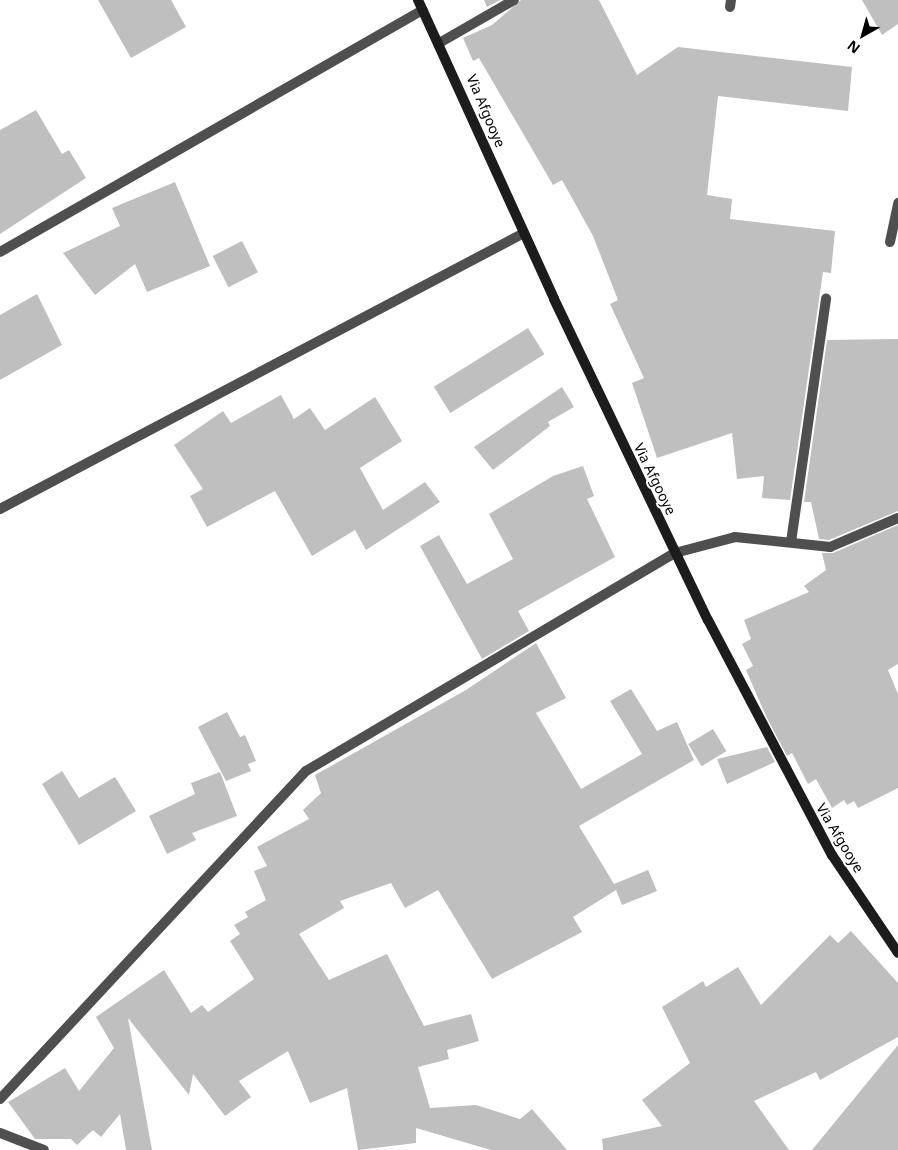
<!DOCTYPE html>
<html>
<head>
<meta charset="utf-8">
<style>
  body { margin:0 }
  #map { position:relative; width:898px; height:1150px; overflow:hidden; background:#fff; font-family:"Noto Sans",sans-serif }
  div>[style] { position:absolute }
  [style*='--x'] { left:calc(var(--x)*1px); top:calc(var(--y)*1px); width:calc(var(--w)*1px); rotate:calc(var(--a)*1deg) }
  .building>* { inset:0; background:#bfbfbf; transform-origin:0 0 }
  .street>* { height:10px; margin:-5px; padding:0 5px; transform-origin:5px; border-radius:5px; background:#4f4f4f }
  .secondary>* { height:10px; margin:-5px; padding:0 5px; transform-origin:5px; border-radius:5px; background:#1c1c1c }
  span { translate:-50% -50%; white-space:nowrap; text-align:center; line-height:1.15; -webkit-text-stroke:4px #fff; paint-order:stroke }
  .street-label { font-size:14px; color:#000 }
  .north { position:absolute; left:838px; top:10px; width:50px; height:50px; -webkit-text-stroke:4px #fff; paint-order:stroke; rotate:218deg; font-size:14px; font-weight:700; line-height:20px; text-align:center; color:#000 }
  .north::after { content:''; display:block; margin:auto; width:18px; height:22px; background:#000; clip-path:polygon(50% 0,100% 100%,50% 72%,0 100%) }
</style>
</head>
<body>
<div id="map">
  <div class="building">
    <i style="clip-path:polygon(98px 0,171px 0,186px 27px,131px 58px)"></i>
    <i style="clip-path:polygon(484px 0,500px 0,487px 7px)"></i>
    <i style="clip-path:polygon(521px 0,599px 0,637px 75px,678px 47px,852px 67px,848px 111px,718px 96px,707px 195px,732px 199px,730px 219px,835px 231px,831px 273px,823px 272px,790px 500px,762px 498px,764px 476px,737px 479px,732px 433px,657px 458px,632px 383px,644px 378px,610px 304px,618px 300px,593px 236px,562px 180px,553px 185px,479px 58px,473px 61px,463px 38px,492px 25px)"></i>
    <i style="clip-path:polygon(862px 0,898px 0,898px 24px,882px 35px)"></i>
    <i style="clip-path:polygon(36px 110px,62px 154px,69px 150px,86px 178px,0 234px,0 130px)"></i>
    <i style="clip-path:polygon(175px 182px,210px 266px,147px 292px,135px 264px,95px 295px,63px 253px,120px 226px,112px 208px)"></i>
    <i style="left:242px;top:241px;width:35px;height:33px;rotate:63deg"></i>
    <i style="clip-path:polygon(37px 294px,62px 345px,0 380px,0 315px)"></i>
    <i style="left:528px;top:328px;width:31px;height:111px;rotate:58deg"></i>
    <i style="clip-path:polygon(898px 339px,898px 511px,829px 540px,819px 539px,811px 502px,804px 502px,827px 340px)"></i>
    <i style="clip-path:polygon(562px 387px,574px 407px,548px 422px,550px 426px,493px 470px,474px 447px)"></i>
    <i style="clip-path:polygon(281px 395px,294px 419px,310px 408px,325px 430px,375px 397px,402px 441px,360px 468px,383px 510px,425px 482px,440px 502px,366px 550px,355px 530px,312px 556px,275px 491px,207px 527px,190px 496px,203px 489px,174px 445px,223px 411px,231px 423px)"></i>
    <i style="clip-path:polygon(583px 466px,594px 496px,587px 499px,615px 557px,518px 611px,529px 631px,482px 659px,420px 546px,439px 535px,467px 584px,513px 559px,489px 514px,553px 476px)"></i>
    <i style="clip-path:polygon(898px 525px,898px 664px,888px 670px,898px 694px,898px 788px,858px 808px,854px 801px,847px 805px,844px 800px,832px 808px,816px 779px,808px 784px,792px 753px,787px 756px,766px 716px,746px 670px,753px 666px,742px 644px,751px 639px,744px 620px,809px 592px,804px 586px,826px 570px,822px 553px,833px 553px)"></i>
    <i style="clip-path:polygon(536px 643px,566px 698px,536px 713px,581px 789px,642px 754px,610px 701px,631px 689px,657px 731px,677px 722px,694px 760px,579px 826px,614px 884px,648px 870px,657px 891px,622px 905px,616px 890px,573px 917px,582px 932px,492px 979px,438px 890px,405px 908px,391px 883px,340px 901px,344px 908px,299px 934px,329px 980px,387px 954px,424px 1026px,471px 1014px,479px 1041px,447px 1050px,449px 1059px,418px 1067px,430px 1108px,476px 1105px,520px 1119px,532px 1109px,567px 1150px,491px 1150px,416px 1128px,416px 1143px,358px 1150px,347px 1088px,310px 1103px,288px 1051px,239px 1081px,251px 1097px,225px 1116px,193px 1074px,189px 1095px,128px 1018px,152px 1150px,126px 1150px,120px 1114px,101px 1137px,93px 1130px,77px 1145px,71px 1139px,35px 1139px,8px 1102px,65px 1068px,79px 1091px,114px 1048px,96px 1017px,164px 970px,191px 1013px,202px 1005px,208px 1012px,254px 979px,230px 941px,240px 934px,234px 925px,248px 917px,245px 912px,266px 900px,254px 871px,267px 866px,257px 847px,309px 819px,303px 810px,321px 793px,315px 775px,466px 690px)"></i>
    <i style="clip-path:polygon(227px 712px,240px 737px,245px 735px,256px 761px,248px 764px,251px 771px,226px 781px,198px 727px)"></i>
    <i style="left:713px;top:729px;width:26px;height:29px;rotate:59deg"></i>
    <i style="clip-path:polygon(767px 747px,775px 762px,727px 784px,717px 759px)"></i>
    <i style="clip-path:polygon(62px 771px,79px 798px,115px 777px,136px 811px,79px 845px,42px 784px)"></i>
    <i style="clip-path:polygon(220px 772px,237px 816px,192px 833px,196px 840px,167px 854px,149px 816px,195px 794px,191px 783px)"></i>
    <i style="clip-path:polygon(851px 931px,898px 983px,898px 1037px,820px 1080px,816px 1072px,754px 1101px,789px 1150px,603px 1150px,602px 1139px,662px 1126px,642px 1100px,690px 1063px,662px 1007px,703px 981px,706px 987px,738px 967px,761px 1005px,830px 935px,838px 943px)"></i>
    <i style="clip-path:polygon(898px 1045px,898px 1150px,812px 1150px)"></i>
  </div>
  <div class="street">
    <i style="--x:730;--y:7;--w:7;--a:-82"></i>
    <i style="--x:441;--y:42;--w:84;--a:-29.9"></i>
    <i style="--x:890;--y:242;--w:40;--a:-78"></i>
    <i style="--x:0;--y:252;--w:487;--a:-29.8"></i>
    <i style="--x:0;--y:509;--w:592;--a:-27.78"></i>
    <i style="--x:791;--y:542;--w:246;--a:-81.8"></i>
    <i style="--x:0;--y:1099;--w:449;--a:-47"></i>
    <i style="--x:306;--y:771;--w:429;--a:-30.6"></i>
    <i style="--x:675;--y:553;--w:62;--a:-14.9"></i>
    <i style="--x:735;--y:537;--w:96;--a:6"></i>
    <i style="--x:830;--y:547;--w:74;--a:-23.1"></i>
    <i style="--x:0;--y:1133;--w:47;--a:21.1"></i>
  </div>
  <div class="secondary">
    <i style="--x:418;--y:0;--w:328;--a:65.5"></i>
    <i style="--x:554;--y:299;--w:356;--a:64.4"></i>
    <i style="--x:708;--y:620;--w:266;--a:62.2"></i>
    <i style="--x:832;--y:855;--w:118;--a:56"></i>
  </div>
  <div class="street-label">
    <span style="left:486px;top:111px;rotate:67deg">Via Afgooye</span>
    <span style="left:655px;top:479px;rotate:64deg">Via Afgooye</span>
    <span style="left:840px;top:838px;rotate:59deg">Via Afgooye</span>
  </div>
  <div class="north">N</div>
</div>
</body>
</html>
